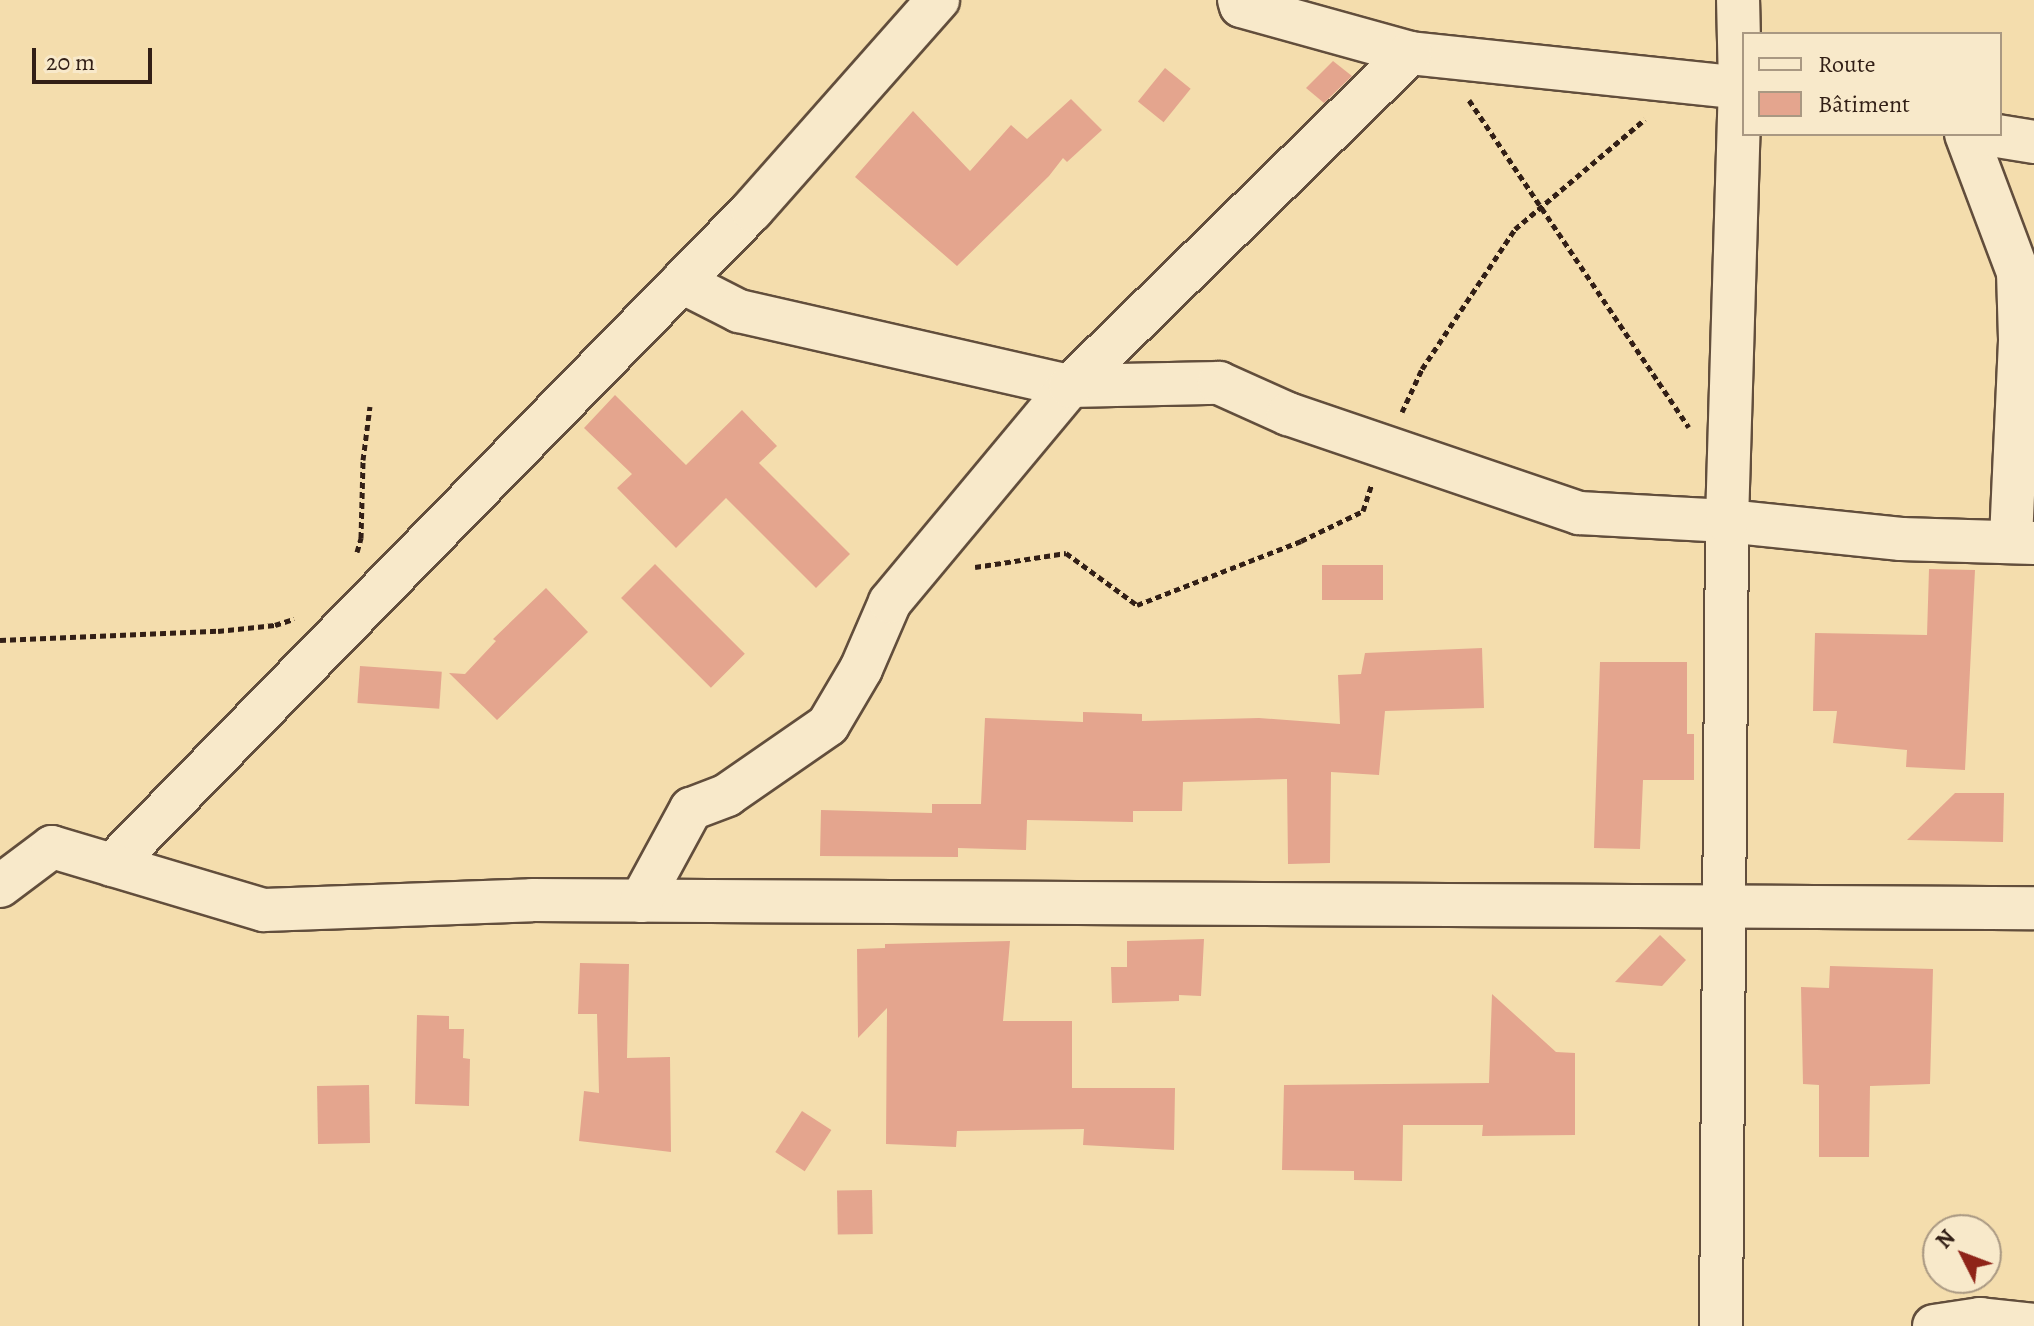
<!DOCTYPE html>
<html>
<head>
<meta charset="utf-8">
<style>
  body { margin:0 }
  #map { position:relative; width:2034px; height:1326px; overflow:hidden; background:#f4ddad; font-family:Alegreya,serif }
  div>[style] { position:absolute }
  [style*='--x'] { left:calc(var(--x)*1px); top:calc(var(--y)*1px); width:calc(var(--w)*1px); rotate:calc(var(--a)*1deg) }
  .building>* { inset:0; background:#e4a58e; transform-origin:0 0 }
  .path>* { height:5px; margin-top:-2.5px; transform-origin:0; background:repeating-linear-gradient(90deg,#321f16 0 6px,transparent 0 10px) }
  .roads { filter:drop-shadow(2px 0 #624e3c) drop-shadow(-2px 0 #624e3c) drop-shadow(0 2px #624e3c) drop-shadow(0 -2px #624e3c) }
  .minor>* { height:42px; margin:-21px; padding:0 21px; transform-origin:21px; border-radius:21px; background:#f8e9ca }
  span { translate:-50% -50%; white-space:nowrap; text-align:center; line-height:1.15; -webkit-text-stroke:6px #f8e9ca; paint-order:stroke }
  .legend { position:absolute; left:1742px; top:32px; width:260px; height:104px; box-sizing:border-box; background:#f8e9ca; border:2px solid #a99882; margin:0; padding:10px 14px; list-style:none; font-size:24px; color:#321f16 }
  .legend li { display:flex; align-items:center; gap:16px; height:40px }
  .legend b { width:40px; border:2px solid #a99882 }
  .north { position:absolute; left:1922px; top:1214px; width:80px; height:80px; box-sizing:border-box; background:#f8e9ca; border:2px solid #a99882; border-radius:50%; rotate:312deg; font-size:22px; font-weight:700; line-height:32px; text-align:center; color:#321f16 }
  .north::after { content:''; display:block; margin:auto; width:28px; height:36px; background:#8f2418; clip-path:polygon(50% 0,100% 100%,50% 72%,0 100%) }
  .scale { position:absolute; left:32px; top:48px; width:120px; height:36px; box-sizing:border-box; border:4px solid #321f16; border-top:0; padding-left:10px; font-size:24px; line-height:28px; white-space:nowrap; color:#321f16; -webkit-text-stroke:6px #f8e9ca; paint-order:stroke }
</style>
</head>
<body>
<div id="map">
  <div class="building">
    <i style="clip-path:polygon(1333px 61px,1352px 76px,1324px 103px,1306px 88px)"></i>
    <i style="left:1165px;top:68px;width:33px;height:43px;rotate:39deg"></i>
    <i style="clip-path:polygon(1071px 99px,1102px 130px,1067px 162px,1063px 158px,1049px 176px,957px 266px,855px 177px,913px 111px,970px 171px,1011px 125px,1027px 139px)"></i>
    <i style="clip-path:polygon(615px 395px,686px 465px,742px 410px,777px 446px,759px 463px,850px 554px,816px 588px,726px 498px,676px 548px,617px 488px,632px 474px,584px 428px)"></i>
    <i style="left:655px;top:564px;width:127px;height:48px;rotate:45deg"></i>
    <i style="left:1322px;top:565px;width:61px;height:35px"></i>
    <i style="clip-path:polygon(1929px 569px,1975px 570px,1965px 770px,1906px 767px,1907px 750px,1833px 743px,1837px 711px,1813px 711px,1815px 633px,1927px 635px)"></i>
    <i style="clip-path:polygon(546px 588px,588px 632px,497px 720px,449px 673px,465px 674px,496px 641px,493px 639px)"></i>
    <i style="clip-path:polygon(1482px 648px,1484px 708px,1385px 711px,1379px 775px,1331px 772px,1330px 863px,1288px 864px,1287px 779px,1183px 782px,1182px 811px,1133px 811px,1133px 822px,1027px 820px,1026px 850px,958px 848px,958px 857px,820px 856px,821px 810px,932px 813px,932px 804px,981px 804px,985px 718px,1083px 722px,1083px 712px,1142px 714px,1142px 721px,1259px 718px,1340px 724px,1338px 675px,1361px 674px,1365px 653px)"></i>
    <i style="clip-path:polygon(1600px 662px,1687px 662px,1687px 734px,1694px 734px,1694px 780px,1643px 780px,1640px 849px,1594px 848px)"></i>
    <i style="left:360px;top:666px;width:82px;height:37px;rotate:4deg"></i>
    <i style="clip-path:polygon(1955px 793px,2004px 793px,2003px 842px,1907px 840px)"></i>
    <i style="clip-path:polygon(1660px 935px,1686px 960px,1662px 986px,1615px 982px)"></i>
    <i style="clip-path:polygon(1204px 939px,1201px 996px,1179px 995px,1179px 1001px,1112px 1003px,1111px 967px,1127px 967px,1127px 941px)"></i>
    <i style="clip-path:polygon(1010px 941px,1003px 1021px,1072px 1021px,1072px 1088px,1175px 1088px,1174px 1150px,1083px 1145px,1084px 1129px,957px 1131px,956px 1147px,886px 1144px,887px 1008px,858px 1038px,857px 949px,885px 948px,885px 944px)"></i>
    <i style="clip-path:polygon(580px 963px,629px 964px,627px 1058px,670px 1057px,671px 1152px,579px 1141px,584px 1091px,599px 1093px,597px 1014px,578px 1014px)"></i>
    <i style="clip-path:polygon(1830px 966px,1933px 969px,1930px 1084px,1870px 1086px,1869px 1157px,1819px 1157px,1819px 1085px,1803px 1084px,1801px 987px,1829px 988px)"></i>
    <i style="clip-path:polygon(1492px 994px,1556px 1052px,1575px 1053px,1575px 1135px,1482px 1136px,1483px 1125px,1403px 1125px,1402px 1181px,1354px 1180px,1354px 1171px,1282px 1170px,1284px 1085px,1489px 1083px)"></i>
    <i style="clip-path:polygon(417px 1015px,449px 1016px,449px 1029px,464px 1029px,463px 1058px,470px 1059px,469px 1106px,415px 1104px)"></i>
    <i style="left:369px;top:1085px;width:58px;height:52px;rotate:89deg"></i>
    <i style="left:802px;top:1111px;width:35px;height:49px;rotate:33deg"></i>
    <i style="left:872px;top:1190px;width:44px;height:35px;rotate:89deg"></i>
  </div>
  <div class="path">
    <i style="--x:1469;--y:100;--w:394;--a:56.1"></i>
    <i style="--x:1402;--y:412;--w:47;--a:-65.1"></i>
    <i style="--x:1422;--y:369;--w:168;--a:-56.4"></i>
    <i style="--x:1515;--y:229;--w:170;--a:-40.2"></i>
    <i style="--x:357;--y:552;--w:15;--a:-74"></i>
    <i style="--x:361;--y:538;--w:78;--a:-88.5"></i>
    <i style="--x:363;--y:460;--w:54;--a:-82.6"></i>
    <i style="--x:975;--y:567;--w:92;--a:-8.7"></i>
    <i style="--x:1066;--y:553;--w:88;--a:36.2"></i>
    <i style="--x:1137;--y:605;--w:176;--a:-21.3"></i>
    <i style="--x:1301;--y:541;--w:69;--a:-25.8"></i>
    <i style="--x:1363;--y:511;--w:28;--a:-72"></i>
    <i style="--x:0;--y:640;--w:218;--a:-2.4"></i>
    <i style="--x:218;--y:631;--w:57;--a:-6"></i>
    <i style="--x:275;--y:625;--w:20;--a:-18"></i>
  </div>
  <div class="roads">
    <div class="minor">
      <i style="--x:1239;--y:0;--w:6;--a:72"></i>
      <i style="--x:1241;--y:6;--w:175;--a:15.5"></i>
      <i style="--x:1410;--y:53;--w:336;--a:6"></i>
      <i style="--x:1966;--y:134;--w:147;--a:69.4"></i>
      <i style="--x:2018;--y:272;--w:69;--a:88.3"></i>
      <i style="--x:2020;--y:341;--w:201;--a:92.6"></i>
      <i style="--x:1985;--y:134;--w:50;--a:9.3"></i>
      <i style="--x:682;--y:282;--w:64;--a:27"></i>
      <i style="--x:739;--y:311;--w:339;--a:12.8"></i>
      <i style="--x:1070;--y:386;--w:149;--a:-1.2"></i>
      <i style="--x:1219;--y:383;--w:76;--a:24.2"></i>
      <i style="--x:1288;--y:414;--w:307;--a:18.8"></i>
      <i style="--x:1579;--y:513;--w:148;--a:3.1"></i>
      <i style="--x:1727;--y:521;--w:175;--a:5.9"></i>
      <i style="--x:1901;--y:539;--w:133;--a:1.7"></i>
      <i style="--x:112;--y:865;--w:916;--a:-45.66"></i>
      <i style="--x:752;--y:210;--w:281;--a:-48.5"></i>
      <i style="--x:0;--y:886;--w:65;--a:-36.9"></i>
      <i style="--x:52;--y:847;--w:221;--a:16.6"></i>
      <i style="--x:264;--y:910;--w:268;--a:-2.1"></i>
      <i style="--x:532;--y:900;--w:1502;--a:0.31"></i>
      <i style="--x:641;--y:901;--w:105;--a:-61.5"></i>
      <i style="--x:691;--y:809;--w:39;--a:-21"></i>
      <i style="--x:727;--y:795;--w:123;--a:-34.7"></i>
      <i style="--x:828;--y:725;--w:65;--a:-59.5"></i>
      <i style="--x:861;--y:669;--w:73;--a:-66.6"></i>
      <i style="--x:890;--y:602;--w:281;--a:-50.2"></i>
      <i style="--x:1070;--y:386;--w:476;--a:-44.4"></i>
      <i style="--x:1721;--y:1326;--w:805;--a:-89.57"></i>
      <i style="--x:1727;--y:521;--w:435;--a:-88.3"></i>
      <i style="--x:1740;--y:86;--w:86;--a:-91.3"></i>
      <i style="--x:1934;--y:1326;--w:47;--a:-8.7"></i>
      <i style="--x:1980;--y:1319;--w:54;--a:6.3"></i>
    </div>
  </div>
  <ul class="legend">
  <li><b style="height:10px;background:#f8e9ca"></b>Route</li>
  <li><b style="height:22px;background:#e4a58e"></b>Bâtiment</li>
  </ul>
  <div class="north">N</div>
  <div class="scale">20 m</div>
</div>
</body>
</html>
